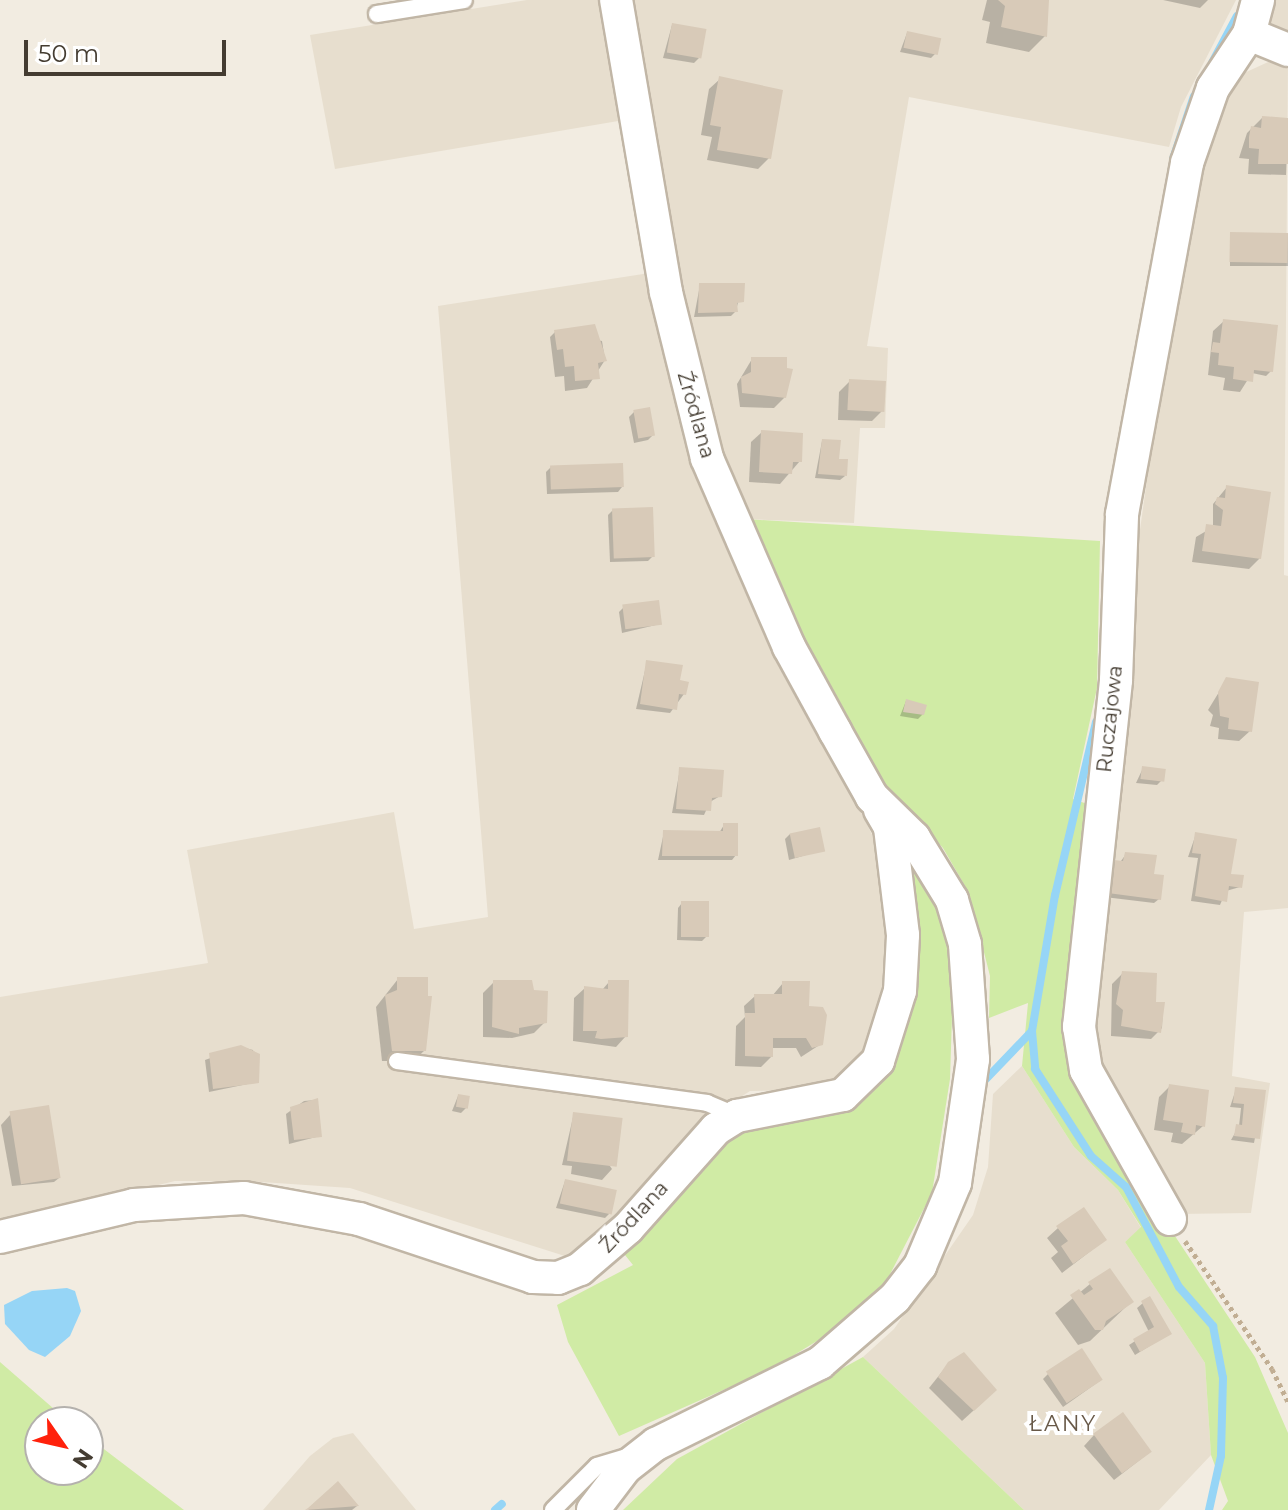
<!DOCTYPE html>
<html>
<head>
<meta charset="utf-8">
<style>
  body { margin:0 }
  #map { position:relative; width:1288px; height:1510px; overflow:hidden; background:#f2ece1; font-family:Montserrat,sans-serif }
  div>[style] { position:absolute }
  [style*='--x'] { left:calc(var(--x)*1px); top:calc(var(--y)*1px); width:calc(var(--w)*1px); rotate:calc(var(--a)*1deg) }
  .residential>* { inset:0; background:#e7dece }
  .green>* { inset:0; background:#d0eba5 }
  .water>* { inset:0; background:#96d5f6 }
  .shadow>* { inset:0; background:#0003; transform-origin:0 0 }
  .stream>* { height:8px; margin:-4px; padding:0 4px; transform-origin:4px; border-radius:4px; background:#96d5f6 }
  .building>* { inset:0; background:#d8cab8; transform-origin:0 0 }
  .path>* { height:5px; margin-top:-2.5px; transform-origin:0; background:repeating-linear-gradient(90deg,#c1ae93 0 4px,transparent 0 8px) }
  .roads { filter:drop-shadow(2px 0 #c1b6a6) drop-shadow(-2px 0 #c1b6a6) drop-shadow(0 2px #c1b6a6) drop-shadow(0 -2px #c1b6a6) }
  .service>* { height:16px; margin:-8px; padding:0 8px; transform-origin:8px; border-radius:8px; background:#fff }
  .minor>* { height:32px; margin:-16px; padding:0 16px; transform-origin:16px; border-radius:16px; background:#fff }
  span { translate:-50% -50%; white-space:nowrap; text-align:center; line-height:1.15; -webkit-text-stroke:8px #fff; paint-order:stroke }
  .street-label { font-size:20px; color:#443c31 }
  .neighbourhood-label { font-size:22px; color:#685948; letter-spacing:2px }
  .north { position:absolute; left:24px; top:1406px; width:80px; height:80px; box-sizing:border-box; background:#fff; border:2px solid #b4b1ad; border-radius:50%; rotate:124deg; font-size:22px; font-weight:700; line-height:32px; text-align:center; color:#443c31 }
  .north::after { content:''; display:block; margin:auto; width:28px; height:36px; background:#ff210b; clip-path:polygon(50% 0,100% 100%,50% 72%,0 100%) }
  .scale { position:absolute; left:24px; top:40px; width:202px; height:36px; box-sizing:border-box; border:4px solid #443c31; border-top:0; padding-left:10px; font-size:24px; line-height:28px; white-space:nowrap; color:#443c31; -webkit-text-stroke:6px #fff; paint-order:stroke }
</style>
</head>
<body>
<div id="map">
  <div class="residential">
    <i style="clip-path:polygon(527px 0,609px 0,624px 120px,335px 169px,310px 35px)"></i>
    <i style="clip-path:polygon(627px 0,1236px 0,1181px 107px,1169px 147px,909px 97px,867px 346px,888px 348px,885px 428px,860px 428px,854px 523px,744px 519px,694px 367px)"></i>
    <i style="clip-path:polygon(1268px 0,1288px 0,1288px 37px,1277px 35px,1270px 25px)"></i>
    <i style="clip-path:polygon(1275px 59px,1288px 61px,1284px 575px,1288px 576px,1288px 908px,1244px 912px,1232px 1076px,1270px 1083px,1251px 1213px,1177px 1214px,1136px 1151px,1088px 1033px,1132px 586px,1178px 261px,1215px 111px,1231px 79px)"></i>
    <i style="clip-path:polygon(656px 272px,823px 735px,882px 855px,894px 899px,876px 1029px,856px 1072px,824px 1090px,750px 1091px,719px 1111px,614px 1225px,568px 1257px,350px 1188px,247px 1181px,175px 1181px,0 1223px,0 997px,208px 963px,187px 850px,394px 812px,414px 929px,488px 917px,438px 306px)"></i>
    <i style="clip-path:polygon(1022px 1066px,1074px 1147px,1118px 1190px,1141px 1228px,1125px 1242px,1205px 1363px,1211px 1455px,1159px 1510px,1024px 1510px,863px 1357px,894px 1329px,973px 1215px,988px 1167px,993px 1094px)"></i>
    <i style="clip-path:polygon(353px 1433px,416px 1510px,263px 1510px,310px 1456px,333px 1438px)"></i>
  </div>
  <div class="green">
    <i style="clip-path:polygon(744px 519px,1100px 541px,1097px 688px,1073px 799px,1090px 805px,1070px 1042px,1167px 1224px,1255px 1357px,1288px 1433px,1288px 1510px,1222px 1510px,1228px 1501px,1211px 1455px,1205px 1363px,1125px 1242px,1141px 1227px,1118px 1190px,1074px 1147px,1022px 1066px,1028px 1003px,989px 1018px,990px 976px,969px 893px,943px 848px,865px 767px)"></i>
    <i style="clip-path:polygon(903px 850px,938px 902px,954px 955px,950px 1079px,932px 1193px,887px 1280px,843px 1325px,773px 1368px,619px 1436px,568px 1342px,557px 1305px,633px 1265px,621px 1250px,732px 1135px,877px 1084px)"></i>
    <i style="clip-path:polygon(863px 1357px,1024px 1510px,623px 1510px,677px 1459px)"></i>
    <i style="clip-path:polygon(0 1362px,69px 1422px,40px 1422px,40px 1470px,88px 1470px,88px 1437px,184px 1510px,0 1510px)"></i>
  </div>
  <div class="water">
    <i style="clip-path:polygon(67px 1288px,75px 1291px,81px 1311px,70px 1336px,45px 1357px,29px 1350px,5px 1324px,4px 1305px,32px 1291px)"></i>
  </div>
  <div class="shadow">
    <i style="clip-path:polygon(987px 0,1048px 0,1045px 36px,1029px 52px,986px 43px,990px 22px,982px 20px)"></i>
    <i style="clip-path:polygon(1163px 0,1208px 0,1200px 8px)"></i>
    <i style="clip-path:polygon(672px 25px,699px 58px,694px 63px,663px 58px)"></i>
    <i style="clip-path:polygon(907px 33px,936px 53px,931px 58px,900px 52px)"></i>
    <i style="clip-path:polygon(720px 79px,769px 158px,758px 169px,707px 160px,712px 137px,701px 135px,709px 89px)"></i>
    <i style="clip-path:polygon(1262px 118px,1288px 120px,1286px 175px,1248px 174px,1249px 159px,1239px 158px,1247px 133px)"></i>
    <i style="left:1230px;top:234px;width:58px;height:32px"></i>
    <i style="clip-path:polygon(700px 285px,742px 285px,736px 311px,731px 316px,694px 317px)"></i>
    <i style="clip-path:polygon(1224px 321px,1271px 371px,1266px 376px,1252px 373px,1240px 392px,1223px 390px,1225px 378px,1208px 375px,1213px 331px)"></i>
    <i style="clip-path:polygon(555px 332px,602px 341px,605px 360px,587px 388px,565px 391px,564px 376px,555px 377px,550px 337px)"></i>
    <i style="clip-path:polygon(752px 359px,785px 397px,774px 408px,740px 407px,737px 384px)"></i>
    <i style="clip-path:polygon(850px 381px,883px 410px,872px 421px,838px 420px,839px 392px)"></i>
    <i style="clip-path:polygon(634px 412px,653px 435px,648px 440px,634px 443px,629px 417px)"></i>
    <i style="clip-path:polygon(762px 432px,800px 461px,780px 484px,749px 482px,751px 442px)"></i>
    <i style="clip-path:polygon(822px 441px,845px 476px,840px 480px,815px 478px)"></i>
    <i style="clip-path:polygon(551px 467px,622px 487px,618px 492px,547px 494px,546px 472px)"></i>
    <i style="clip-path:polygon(1227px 487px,1260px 558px,1249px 569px,1192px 562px,1196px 537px,1213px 527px,1213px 504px)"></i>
    <i style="clip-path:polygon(613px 510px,653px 556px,648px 561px,610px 562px,608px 515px)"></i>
    <i style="clip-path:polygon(623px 608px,660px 624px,622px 633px,619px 612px)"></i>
    <i style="clip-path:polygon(647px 662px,678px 682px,684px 694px,670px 713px,636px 709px)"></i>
    <i style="clip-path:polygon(1227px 679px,1250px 731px,1239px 741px,1218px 739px,1219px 728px,1210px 726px,1213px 715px,1208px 710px)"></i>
    <i style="clip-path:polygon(906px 701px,923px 714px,918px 719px,900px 716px)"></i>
    <i style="clip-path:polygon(1143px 768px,1162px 780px,1157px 785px,1136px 783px)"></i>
    <i style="clip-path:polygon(680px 769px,720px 796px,710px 802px,704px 815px,672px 813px)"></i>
    <i style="clip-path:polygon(724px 825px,736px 855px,732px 860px,658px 860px,664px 832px,719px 833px)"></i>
    <i style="clip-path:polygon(790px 834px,823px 850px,789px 860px,785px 839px)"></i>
    <i style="clip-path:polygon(1196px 834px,1240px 887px,1226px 891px,1220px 905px,1191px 901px,1198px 858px,1188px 857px)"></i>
    <i style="clip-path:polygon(1126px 854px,1152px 876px,1159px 899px,1154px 903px,1096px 896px)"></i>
    <i style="clip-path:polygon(682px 903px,707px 936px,702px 941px,677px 940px,678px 908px)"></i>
    <i style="clip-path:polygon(1123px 973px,1154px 1004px,1163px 1004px,1162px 1028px,1151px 1039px,1111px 1036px,1112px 984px)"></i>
    <i style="clip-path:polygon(398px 979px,424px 1051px,413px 1061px,382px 1061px,376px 1007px)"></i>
    <i style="clip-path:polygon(494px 982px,545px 1022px,534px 1033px,512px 1038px,483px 1037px,483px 993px)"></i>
    <i style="clip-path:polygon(609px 982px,626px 1036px,616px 1047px,573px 1041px,574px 998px,585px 988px,602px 990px)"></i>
    <i style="clip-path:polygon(783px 983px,821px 1044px,801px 1057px,796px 1048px,771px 1048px,772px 1056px,761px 1067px,735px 1066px,736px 1026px,745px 1017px,744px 1006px,755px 996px,772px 996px)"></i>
    <i style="clip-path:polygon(241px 1047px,253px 1050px,257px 1082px,209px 1092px,205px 1060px)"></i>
    <i style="clip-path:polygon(1170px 1086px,1203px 1126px,1182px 1144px,1171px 1142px,1173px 1133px,1154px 1130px,1159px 1097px)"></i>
    <i style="clip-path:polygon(1236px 1089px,1264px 1092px,1254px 1143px,1231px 1140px,1239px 1126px,1241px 1108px,1230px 1107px)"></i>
    <i style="clip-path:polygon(458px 1096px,466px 1108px,461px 1113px,452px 1111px)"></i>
    <i style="clip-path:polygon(316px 1100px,320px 1136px,289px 1144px,286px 1114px,304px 1101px)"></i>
    <i style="clip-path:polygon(574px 1113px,612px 1169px,602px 1180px,571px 1174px,572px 1166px,562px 1165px)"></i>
    <i style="clip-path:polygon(11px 1114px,59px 1178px,54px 1182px,12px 1186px,1px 1125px)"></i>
    <i style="clip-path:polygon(565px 1181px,610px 1213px,605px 1218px,556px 1208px)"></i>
    <i style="clip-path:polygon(1058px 1228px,1105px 1240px,1062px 1273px,1051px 1258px,1058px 1252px,1047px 1238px)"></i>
    <i style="clip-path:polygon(1090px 1284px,1131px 1302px,1090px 1341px,1078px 1345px,1055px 1313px)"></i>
    <i style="clip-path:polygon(1149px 1298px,1169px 1334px,1135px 1355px,1129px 1345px,1149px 1332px,1137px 1308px)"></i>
    <i style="clip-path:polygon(949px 1363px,984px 1401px,962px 1421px,929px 1388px)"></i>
    <i style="clip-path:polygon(1048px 1374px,1101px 1380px,1063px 1407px,1043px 1379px)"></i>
    <i style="clip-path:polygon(1094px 1435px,1150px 1452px,1114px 1480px,1084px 1446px)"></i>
    <i style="clip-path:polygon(337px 1484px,357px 1506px,352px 1510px,308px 1510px)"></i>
  </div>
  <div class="stream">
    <i style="--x:1212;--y:63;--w:53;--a:-62"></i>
    <i style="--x:1173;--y:159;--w:66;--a:-71.6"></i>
    <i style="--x:1096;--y:722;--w:178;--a:103.3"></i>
    <i style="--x:1055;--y:895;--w:138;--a:99.6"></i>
    <i style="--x:1032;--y:1031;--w:38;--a:85"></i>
    <i style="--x:1035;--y:1069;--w:103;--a:57.2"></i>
    <i style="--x:1091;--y:1156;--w:47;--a:41.5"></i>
    <i style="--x:1126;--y:1187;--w:113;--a:62.1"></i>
    <i style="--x:1179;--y:1287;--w:52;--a:48.9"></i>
    <i style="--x:1213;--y:1326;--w:53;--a:79.1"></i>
    <i style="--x:1223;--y:1378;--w:78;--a:91.5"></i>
    <i style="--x:1221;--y:1456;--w:55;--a:102.5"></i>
    <i style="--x:986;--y:1079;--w:66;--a:-46.2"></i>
    <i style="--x:495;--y:1510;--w:9;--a:-41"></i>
  </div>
  <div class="building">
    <i style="clip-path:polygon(998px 0,1049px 0,1047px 37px,1001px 27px,1005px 6px)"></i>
    <i style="left:672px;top:23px;width:35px;height:30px;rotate:10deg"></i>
    <i style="left:907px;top:31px;width:35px;height:17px;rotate:12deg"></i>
    <i style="clip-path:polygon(719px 76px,783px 90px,771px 159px,717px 150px,721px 127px,710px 125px)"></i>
    <i style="clip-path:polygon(1262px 116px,1288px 118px,1288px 164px,1258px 164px,1259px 149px,1249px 148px,1249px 137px,1251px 126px,1261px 128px)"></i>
    <i style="left:1230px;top:232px;width:58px;height:30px;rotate:1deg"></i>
    <i style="clip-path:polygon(699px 283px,745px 283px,744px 302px,737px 303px,738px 312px,698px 313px)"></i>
    <i style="clip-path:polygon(1223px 319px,1278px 325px,1273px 372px,1254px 370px,1253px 382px,1233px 379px,1234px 367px,1218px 365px,1219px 353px,1211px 352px,1213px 342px,1220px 343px)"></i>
    <i style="clip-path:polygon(595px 324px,607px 361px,598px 363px,600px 379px,575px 381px,574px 366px,565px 367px,563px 349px,557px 350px,554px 330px)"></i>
    <i style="clip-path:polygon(751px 357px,787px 357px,787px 368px,793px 369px,786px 398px,742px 393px,741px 377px,751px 372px)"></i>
    <i style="left:849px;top:379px;width:37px;height:31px;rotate:3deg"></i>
    <i style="left:650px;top:407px;width:29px;height:17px;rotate:80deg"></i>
    <i style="clip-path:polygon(761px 430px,803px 433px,802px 462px,793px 462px,792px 474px,759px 472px)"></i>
    <i style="clip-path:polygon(822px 439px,841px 440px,839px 459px,848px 459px,847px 476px,818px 474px)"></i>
    <i style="left:623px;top:463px;width:24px;height:73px;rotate:88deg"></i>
    <i style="clip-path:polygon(1226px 485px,1271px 492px,1261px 559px,1202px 551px,1206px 524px,1221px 526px,1223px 510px,1215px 504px,1217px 497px,1225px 498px)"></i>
    <i style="left:653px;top:507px;width:50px;height:41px;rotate:88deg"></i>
    <i style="left:659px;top:600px;width:25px;height:37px;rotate:83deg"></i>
    <i style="clip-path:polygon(646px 660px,683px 665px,680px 680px,689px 682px,686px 695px,679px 694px,677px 710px,640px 704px)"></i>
    <i style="clip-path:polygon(1226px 677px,1259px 682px,1252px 732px,1228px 729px,1229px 718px,1220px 716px,1218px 692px)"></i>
    <i style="clip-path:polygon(906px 699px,927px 705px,924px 715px,903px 712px)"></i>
    <i style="left:1142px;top:766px;width:24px;height:13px;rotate:7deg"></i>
    <i style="clip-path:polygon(679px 767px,724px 770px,722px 797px,712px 798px,711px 811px,676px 809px)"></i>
    <i style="clip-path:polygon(723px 823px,738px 823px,738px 856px,662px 856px,663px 830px,723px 831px)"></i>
    <i style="left:820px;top:827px;width:25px;height:31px;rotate:78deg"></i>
    <i style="clip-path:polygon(1195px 832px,1237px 839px,1231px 874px,1244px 875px,1242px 888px,1229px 886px,1227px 902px,1195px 896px,1201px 854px,1192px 853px)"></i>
    <i style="clip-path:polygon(1125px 852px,1157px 855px,1154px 874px,1164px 875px,1161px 900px,1100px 892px,1104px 859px,1123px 861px)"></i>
    <i style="left:681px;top:901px;width:28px;height:36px"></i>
    <i style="clip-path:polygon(1122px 971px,1157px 973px,1156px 1002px,1165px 1002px,1161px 1033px,1121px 1026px,1123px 1010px,1116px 1004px)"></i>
    <i style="clip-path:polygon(397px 977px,428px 977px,428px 996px,432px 996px,426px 1051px,392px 1051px,385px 995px,397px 990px)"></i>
    <i style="clip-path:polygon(493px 980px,532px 980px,534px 990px,548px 991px,547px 1023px,519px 1028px,519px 1034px,492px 1027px)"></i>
    <i style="clip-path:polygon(608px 980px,629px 980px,628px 1037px,601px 1039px,595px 1038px,597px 1031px,583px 1031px,584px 986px,608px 989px)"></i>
    <i style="clip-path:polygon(782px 981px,810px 981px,809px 1006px,823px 1007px,827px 1015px,823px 1045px,812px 1048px,806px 1038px,773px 1038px,773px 1057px,745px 1056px,745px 1013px,755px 1013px,754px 994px,782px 994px)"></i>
    <i style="clip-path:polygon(241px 1045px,260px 1054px,259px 1083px,213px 1089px,209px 1053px)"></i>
    <i style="clip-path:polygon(1169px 1084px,1209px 1090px,1205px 1127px,1196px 1125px,1195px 1135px,1181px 1132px,1183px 1123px,1163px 1120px)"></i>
    <i style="clip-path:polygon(1235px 1087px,1266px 1090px,1260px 1139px,1234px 1136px,1236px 1124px,1242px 1125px,1244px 1104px,1233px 1103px)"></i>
    <i style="left:458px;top:1094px;width:12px;height:13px;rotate:9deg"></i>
    <i style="clip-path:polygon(318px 1098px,322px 1137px,294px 1140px,290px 1107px)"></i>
    <i style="left:49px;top:1105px;width:74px;height:40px;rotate:81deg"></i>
    <i style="left:573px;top:1112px;width:50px;height:49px;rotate:7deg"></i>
    <i style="left:565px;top:1179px;width:53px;height:25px;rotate:12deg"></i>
    <i style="clip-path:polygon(1084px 1207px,1107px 1240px,1073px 1264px,1061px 1246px,1068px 1241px,1056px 1226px)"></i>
    <i style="clip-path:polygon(1110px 1268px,1134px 1302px,1106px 1321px,1103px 1330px,1095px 1330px,1070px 1295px,1079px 1289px,1084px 1295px,1093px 1289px,1088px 1282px)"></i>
    <i style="clip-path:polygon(1150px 1296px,1172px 1334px,1140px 1352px,1133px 1339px,1154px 1327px,1141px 1301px)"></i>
    <i style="left:1082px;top:1348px;width:38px;height:43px;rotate:57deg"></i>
    <i style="clip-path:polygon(964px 1352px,997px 1390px,974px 1411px,938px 1377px,948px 1362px)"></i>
    <i style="left:1123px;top:1412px;width:49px;height:37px;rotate:54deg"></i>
    <i style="clip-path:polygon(338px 1481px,359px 1506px,305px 1510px,308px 1508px)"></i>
  </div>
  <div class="path">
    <i style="--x:1185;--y:1241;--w:155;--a:55.8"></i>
    <i style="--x:1272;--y:1369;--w:37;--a:64"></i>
  </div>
  <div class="roads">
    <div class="service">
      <i style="--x:377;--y:14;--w:88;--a:-9.1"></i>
      <i style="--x:397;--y:1061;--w:313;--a:7.7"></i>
      <i style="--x:707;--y:1103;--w:33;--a:23"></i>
      <i style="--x:553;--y:1510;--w:62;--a:-45"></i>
      <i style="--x:597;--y:1466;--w:34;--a:-17"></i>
    </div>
    <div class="minor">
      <i style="--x:1249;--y:34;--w:42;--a:22.3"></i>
      <i style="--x:1170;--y:1219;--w:171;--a:-119.4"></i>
      <i style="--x:1086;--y:1070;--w:44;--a:-99.2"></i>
      <i style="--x:1079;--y:1027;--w:349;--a:-83.9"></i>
      <i style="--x:1116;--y:680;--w:166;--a:-87.9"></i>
      <i style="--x:1122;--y:514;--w:357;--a:-79.5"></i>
      <i style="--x:1187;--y:163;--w:79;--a:-70.9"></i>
      <i style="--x:1213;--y:88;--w:65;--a:-56.3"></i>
      <i style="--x:1249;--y:34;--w:35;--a:-75"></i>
      <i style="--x:0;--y:1237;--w:138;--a:-13.4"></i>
      <i style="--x:134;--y:1205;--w:110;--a:-3.6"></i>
      <i style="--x:244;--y:1198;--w:117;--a:10.3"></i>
      <i style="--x:359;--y:1219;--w:183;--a:18.4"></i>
      <i style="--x:533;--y:1277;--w:25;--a:2"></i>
      <i style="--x:558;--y:1278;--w:24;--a:-22"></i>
      <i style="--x:580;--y:1269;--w:63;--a:-40.5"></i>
      <i style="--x:628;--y:1228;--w:132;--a:-48.4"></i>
      <i style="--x:716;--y:1129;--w:25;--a:-32"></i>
      <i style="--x:737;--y:1116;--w:108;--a:-11.2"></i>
      <i style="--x:843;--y:1095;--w:49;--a:-44.2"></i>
      <i style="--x:878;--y:1061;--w:73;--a:-72.6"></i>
      <i style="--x:900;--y:991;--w:56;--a:-86.9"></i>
      <i style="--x:903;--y:935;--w:109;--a:-96.9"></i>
      <i style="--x:890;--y:827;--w:20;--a:-120"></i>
      <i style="--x:593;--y:1510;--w:53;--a:-52.7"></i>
      <i style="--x:625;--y:1468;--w:39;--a:-38"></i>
      <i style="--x:656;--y:1444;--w:183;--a:-26.3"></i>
      <i style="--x:820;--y:1363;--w:99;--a:-40.9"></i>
      <i style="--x:895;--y:1298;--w:41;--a:-52"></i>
      <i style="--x:920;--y:1266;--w:90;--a:-67.1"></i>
      <i style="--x:955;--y:1183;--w:125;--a:-81.7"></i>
      <i style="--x:973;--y:1059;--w:115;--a:-94"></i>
      <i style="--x:965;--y:944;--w:46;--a:-106.5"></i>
      <i style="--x:952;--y:900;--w:73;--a:-121.5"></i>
      <i style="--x:914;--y:838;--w:59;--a:-135.7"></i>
      <i style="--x:872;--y:797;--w:76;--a:-119.3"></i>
      <i style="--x:835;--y:731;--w:96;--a:-118.7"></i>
      <i style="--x:789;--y:647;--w:206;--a:-113.5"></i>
      <i style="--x:707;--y:458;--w:171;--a:-103.9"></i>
      <i style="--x:666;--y:292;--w:296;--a:-99.7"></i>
    </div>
  </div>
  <div class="street-label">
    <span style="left:696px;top:415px;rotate:74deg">Źródlana</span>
    <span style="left:1110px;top:719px;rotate:-84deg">Ruczajowa</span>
    <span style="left:634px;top:1217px;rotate:-47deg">Źródlana</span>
  </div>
  <div class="neighbourhood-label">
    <span style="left:1063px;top:1424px">ŁANY</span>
  </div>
  <div class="north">N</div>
  <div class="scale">50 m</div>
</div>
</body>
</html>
